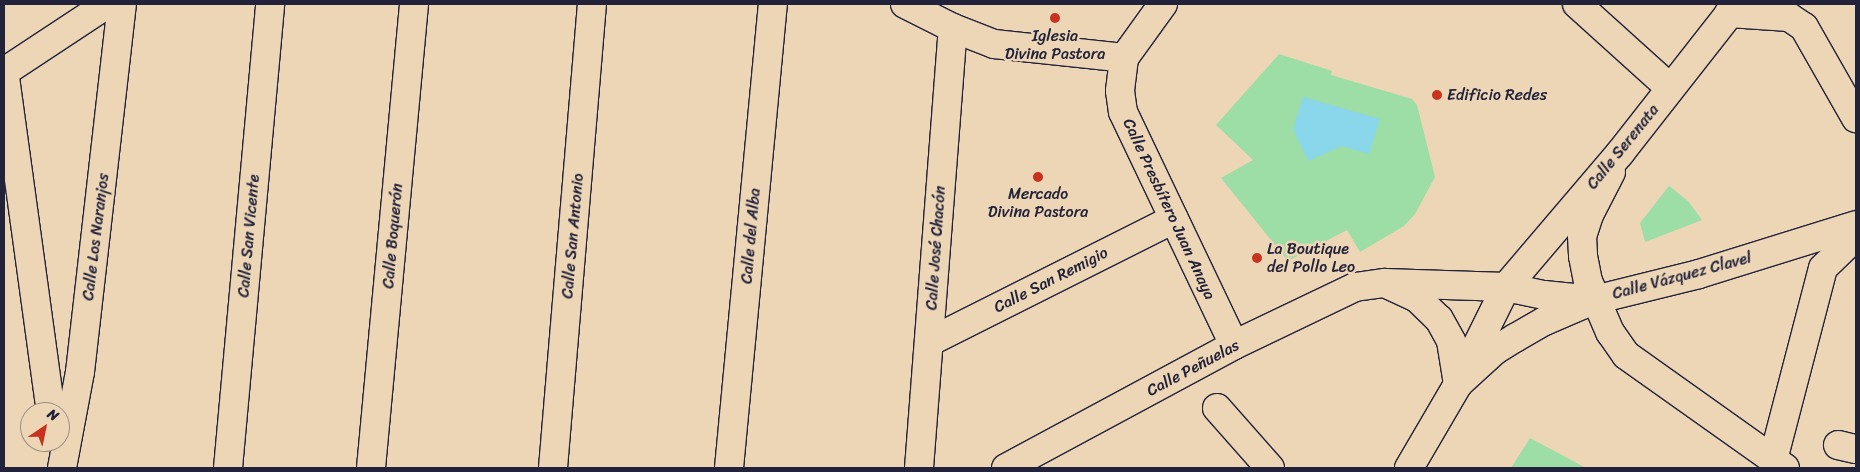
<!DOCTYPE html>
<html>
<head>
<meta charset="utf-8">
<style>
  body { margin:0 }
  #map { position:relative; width:1860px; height:472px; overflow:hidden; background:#edd6b6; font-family:Sriracha,sans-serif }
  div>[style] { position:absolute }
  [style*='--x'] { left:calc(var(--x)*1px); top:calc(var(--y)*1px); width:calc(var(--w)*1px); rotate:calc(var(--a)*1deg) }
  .green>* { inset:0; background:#9ddda6 }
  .water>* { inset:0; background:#8ad6ea }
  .roads { filter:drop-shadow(1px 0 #22223b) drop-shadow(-1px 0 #22223b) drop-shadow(0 1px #22223b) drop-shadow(0 -1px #22223b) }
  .minor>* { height:28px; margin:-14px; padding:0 14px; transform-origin:14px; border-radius:14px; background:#edd6b6 }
  .major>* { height:28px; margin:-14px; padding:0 14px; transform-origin:14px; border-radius:14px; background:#edd6b6 }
  .dots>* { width:14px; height:14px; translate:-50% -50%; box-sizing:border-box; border:2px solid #edd6b6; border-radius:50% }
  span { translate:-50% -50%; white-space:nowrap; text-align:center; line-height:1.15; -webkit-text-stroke:5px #edd6b6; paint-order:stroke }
  .poi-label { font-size:16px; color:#22223b }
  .left { translate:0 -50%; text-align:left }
  .street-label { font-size:16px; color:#22223b }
  .frame { position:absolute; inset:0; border:5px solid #22223b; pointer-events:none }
  .north { position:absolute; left:20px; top:402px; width:50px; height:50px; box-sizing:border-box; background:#edd6b6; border:1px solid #9c8e85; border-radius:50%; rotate:34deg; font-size:14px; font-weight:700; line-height:20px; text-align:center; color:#22223b }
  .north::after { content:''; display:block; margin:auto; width:18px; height:22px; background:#c8321e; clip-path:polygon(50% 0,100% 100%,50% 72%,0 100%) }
</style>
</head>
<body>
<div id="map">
  <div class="green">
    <i style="clip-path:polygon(1279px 54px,1332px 71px,1331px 75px,1412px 99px,1417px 105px,1435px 177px,1415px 214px,1404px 226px,1360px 252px,1347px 230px,1288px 261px,1221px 178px,1253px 160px,1216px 125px)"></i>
    <i style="clip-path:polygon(1669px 186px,1688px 201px,1702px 220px,1645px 242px,1640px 223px)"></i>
    <i style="clip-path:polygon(1530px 438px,1586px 468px,1511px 468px)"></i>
  </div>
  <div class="water">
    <i style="clip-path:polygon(1303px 97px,1380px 119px,1369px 154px,1342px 146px,1308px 161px,1293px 129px)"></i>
  </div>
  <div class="roads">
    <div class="minor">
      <i style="--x:905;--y:4;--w:54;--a:26.6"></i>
      <i style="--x:953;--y:28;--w:44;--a:21.3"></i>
      <i style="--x:994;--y:44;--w:131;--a:6.1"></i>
      <i style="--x:1163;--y:4;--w:67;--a:125.8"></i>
      <i style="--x:1124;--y:58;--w:33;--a:97"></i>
      <i style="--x:1120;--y:91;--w:21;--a:82"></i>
      <i style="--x:1123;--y:112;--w:258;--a:64.5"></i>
      <i style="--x:1577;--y:4;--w:125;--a:42.1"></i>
      <i style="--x:1729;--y:13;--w:60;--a:3.8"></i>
      <i style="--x:1789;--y:17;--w:18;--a:34"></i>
      <i style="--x:1804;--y:27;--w:105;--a:60.3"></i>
      <i style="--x:4;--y:70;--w:345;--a:82.2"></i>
      <i style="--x:4;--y:72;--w:123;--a:-33.4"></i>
      <i style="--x:1611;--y:172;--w:48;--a:117.1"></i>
      <i style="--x:1589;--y:215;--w:22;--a:108"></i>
      <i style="--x:1582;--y:236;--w:20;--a:87"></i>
      <i style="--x:1583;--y:256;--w:25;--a:79"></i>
      <i style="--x:1588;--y:281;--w:56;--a:66.7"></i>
      <i style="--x:1610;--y:332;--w:28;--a:55"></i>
      <i style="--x:1626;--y:355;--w:195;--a:35.4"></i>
      <i style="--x:1389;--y:285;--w:31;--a:25"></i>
      <i style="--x:1417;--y:298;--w:30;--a:44"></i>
      <i style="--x:1439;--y:319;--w:25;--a:61"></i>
      <i style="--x:1451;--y:341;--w:44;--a:80.8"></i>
      <i style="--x:929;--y:342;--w:274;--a:-26.7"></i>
      <i style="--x:1458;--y:384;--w:49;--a:-42.5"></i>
      <i style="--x:1494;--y:351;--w:25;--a:-32"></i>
      <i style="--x:1515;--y:338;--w:34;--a:-30"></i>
      <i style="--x:1545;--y:321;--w:50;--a:-23.5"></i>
      <i style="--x:1217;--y:408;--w:80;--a:48.5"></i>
      <i style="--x:1838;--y:445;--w:18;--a:13"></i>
      <i style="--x:1773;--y:460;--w:198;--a:-75.4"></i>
      <i style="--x:1823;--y:268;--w:46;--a:-44.1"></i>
      <i style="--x:62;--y:468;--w:98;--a:-79.4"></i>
      <i style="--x:80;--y:372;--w:370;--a:-83.5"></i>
      <i style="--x:228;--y:468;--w:466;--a:-84.8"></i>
      <i style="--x:371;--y:468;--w:466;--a:-84.7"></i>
      <i style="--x:553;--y:468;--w:466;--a:-85.2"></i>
      <i style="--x:729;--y:468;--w:466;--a:-84.6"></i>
      <i style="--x:919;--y:468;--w:441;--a:-85.6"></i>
      <i style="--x:1006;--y:468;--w:259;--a:-28.3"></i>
      <i style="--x:1234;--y:345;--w:134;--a:-25.6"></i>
      <i style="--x:1355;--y:287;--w:30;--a:-8"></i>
      <i style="--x:1385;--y:283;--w:121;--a:1.9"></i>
      <i style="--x:1506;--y:287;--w:39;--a:12"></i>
      <i style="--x:1544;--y:295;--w:50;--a:5.7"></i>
      <i style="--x:1594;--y:300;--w:108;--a:-13.9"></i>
      <i style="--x:1699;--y:274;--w:164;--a:-17.3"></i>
    </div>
    <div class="major">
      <i style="--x:1409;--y:468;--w:97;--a:-59.7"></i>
      <i style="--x:1458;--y:384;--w:108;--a:-63.7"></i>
      <i style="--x:1506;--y:287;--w:176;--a:-49.6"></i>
      <i style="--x:1620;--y:153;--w:189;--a:-51.9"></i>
    </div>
  </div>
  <div class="dots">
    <i style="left:1055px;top:18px;background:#c8321e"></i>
    <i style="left:1437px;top:95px;background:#c8321e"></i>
    <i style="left:1038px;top:177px;background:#c8321e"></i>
    <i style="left:1257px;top:258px;background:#c8321e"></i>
  </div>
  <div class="poi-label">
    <span style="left:1055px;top:45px">Iglesia<br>Divina Pastora</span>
    <span class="left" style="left:1447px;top:95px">Edificio Redes</span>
    <span style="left:1038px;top:203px">Mercado<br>Divina Pastora</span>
    <span class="left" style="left:1267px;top:258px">La Boutique<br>del Pollo Leo</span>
  </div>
  <div class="street-label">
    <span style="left:1623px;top:147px;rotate:-51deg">Calle Serenata</span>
    <span style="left:1169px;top:209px;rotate:65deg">Calle Presbítero Juan Anaya</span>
    <span style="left:249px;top:236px;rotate:-85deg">Calle San Vicente</span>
    <span style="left:393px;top:236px;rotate:-85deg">Calle Boquerón</span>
    <span style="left:573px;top:236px;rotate:-85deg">Calle San Antonio</span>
    <span style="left:751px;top:236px;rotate:-85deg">Calle del Alba</span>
    <span style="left:96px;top:237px;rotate:-83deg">Calle Los Naranjos</span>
    <span style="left:936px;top:248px;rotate:-86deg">Calle José Chacón</span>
    <span style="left:1682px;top:276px;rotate:-15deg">Calle Vázquez Clavel</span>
    <span style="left:1051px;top:280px;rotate:-27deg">Calle San Remigio</span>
    <span style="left:1193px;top:368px;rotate:-28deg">Calle Peñuelas</span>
  </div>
  <div class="frame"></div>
  <div class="north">N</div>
</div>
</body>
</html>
